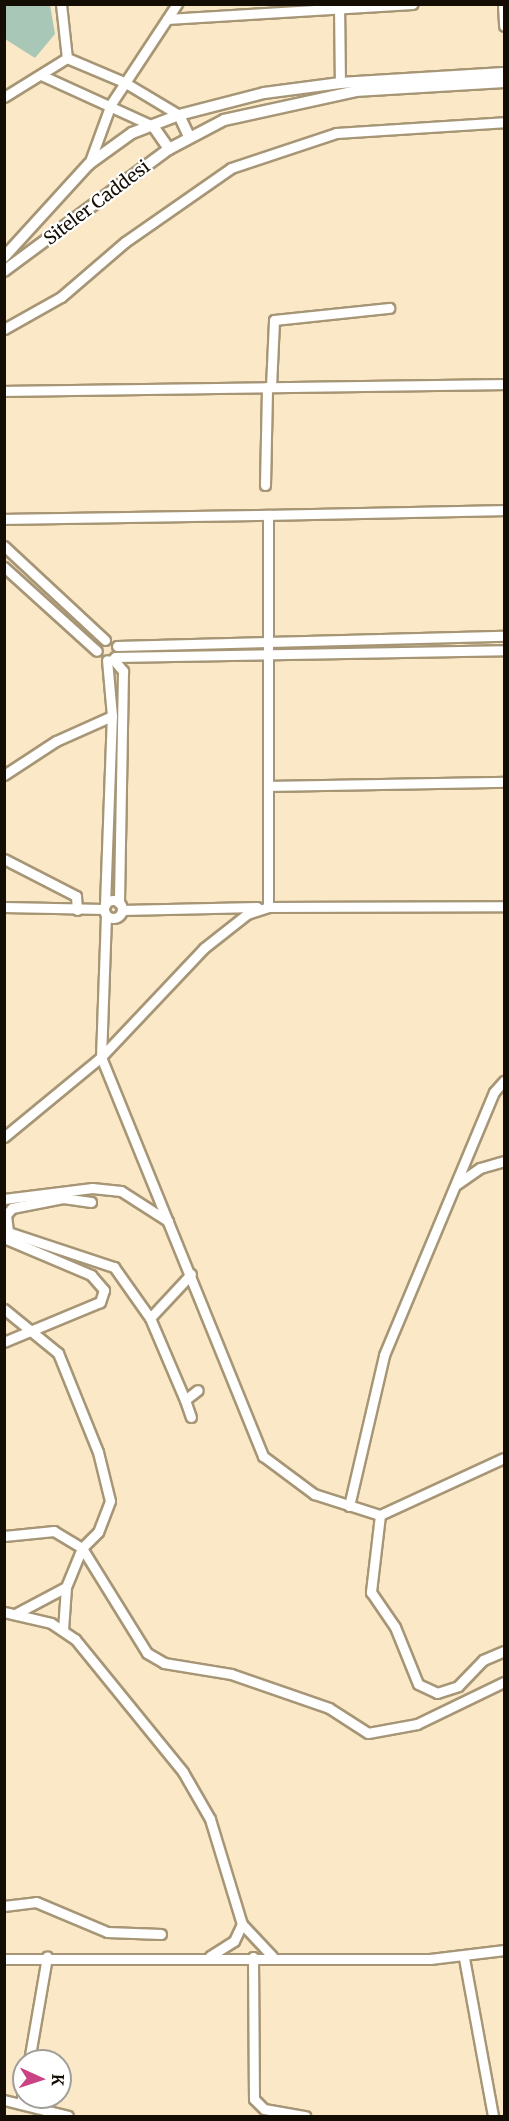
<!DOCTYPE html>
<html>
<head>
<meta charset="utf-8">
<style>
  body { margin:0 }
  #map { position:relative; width:509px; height:2121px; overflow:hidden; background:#fbe8c6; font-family:Merriweather,serif }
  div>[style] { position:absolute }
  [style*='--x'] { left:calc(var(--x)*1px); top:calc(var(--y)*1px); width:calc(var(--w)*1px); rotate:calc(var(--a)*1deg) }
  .green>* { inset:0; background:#a8c7b7 }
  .roads { filter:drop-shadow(2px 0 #a79676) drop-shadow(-2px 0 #a79676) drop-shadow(0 2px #a79676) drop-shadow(0 -2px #a79676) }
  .minor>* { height:9px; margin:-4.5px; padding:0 4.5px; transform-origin:4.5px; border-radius:4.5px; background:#fff }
  .minor>.ring { margin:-4.5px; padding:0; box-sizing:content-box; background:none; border:9px solid #fff; border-radius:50% }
  .major>* { height:10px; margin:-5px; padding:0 5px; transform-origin:5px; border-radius:5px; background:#fff }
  span { translate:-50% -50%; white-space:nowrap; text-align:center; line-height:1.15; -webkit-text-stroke:4.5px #fff; paint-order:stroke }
  .street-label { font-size:18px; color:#140d03 }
  .frame { position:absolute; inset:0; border:6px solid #140d03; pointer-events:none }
  .north { position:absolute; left:12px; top:2049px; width:60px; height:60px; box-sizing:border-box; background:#fff; border:2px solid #a19e9a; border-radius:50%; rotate:93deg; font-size:16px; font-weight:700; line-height:24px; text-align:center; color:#140d03 }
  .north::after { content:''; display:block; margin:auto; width:21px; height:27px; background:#ca4384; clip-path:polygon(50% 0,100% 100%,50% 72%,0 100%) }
</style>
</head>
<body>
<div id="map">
  <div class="green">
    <i style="clip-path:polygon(5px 4px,50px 5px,55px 34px,35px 58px,5px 39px)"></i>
  </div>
  <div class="roads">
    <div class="minor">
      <i style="--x:61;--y:4;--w:54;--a:83.7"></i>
      <i style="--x:339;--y:4;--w:79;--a:89.3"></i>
      <i style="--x:503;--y:4;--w:22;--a:87"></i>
      <i style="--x:167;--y:19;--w:246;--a:-3.5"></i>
      <i style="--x:67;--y:58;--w:62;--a:22.8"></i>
      <i style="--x:124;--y:82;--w:64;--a:31"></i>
      <i style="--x:41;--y:75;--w:123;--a:24.5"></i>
      <i style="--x:4;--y:97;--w:74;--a:-31.8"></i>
      <i style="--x:89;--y:164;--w:64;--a:-69.9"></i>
      <i style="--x:111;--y:104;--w:120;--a:-56.6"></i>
      <i style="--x:4;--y:329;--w:65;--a:-29.3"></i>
      <i style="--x:61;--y:297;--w:84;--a:-40.7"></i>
      <i style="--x:125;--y:242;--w:129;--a:-34.9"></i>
      <i style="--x:231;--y:168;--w:111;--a:-18.4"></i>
      <i style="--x:336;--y:133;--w:168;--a:-3.7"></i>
      <i style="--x:271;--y:387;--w:67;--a:-87.4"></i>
      <i style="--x:274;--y:320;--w:116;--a:-6"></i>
      <i style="--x:4;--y:391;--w:500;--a:-0.8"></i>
      <i style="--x:265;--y:485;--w:98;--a:-88.8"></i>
      <i style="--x:504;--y:510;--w:236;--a:178.8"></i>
      <i style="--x:268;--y:515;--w:392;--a:90"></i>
      <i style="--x:268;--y:907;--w:236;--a:-0.2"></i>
      <i style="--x:4;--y:519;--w:264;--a:-0.9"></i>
      <i style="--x:4;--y:546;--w:138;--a:42.9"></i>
      <i style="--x:4;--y:567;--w:125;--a:42.1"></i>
      <i style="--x:117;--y:646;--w:387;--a:-1.5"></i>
      <i style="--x:115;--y:657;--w:389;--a:-1"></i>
      <i style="--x:113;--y:659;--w:16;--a:50"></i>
      <i style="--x:123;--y:671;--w:232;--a:91"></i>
      <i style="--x:4;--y:775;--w:62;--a:-33.2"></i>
      <i style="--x:56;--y:741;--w:61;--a:-24.1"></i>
      <i style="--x:271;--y:786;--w:233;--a:-1"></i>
      <i style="--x:4;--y:859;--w:81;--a:27.2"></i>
      <i style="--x:76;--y:896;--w:14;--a:86"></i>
      <i class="ring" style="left:104px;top:900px;width:9px;height:9px"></i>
      <i style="--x:105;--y:905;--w:189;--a:-87.9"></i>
      <i style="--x:112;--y:716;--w:56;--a:-95.1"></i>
      <i style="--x:4;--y:907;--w:100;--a:1.1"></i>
      <i style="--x:122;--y:910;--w:135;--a:-1.3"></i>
      <i style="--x:106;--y:915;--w:142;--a:92"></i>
      <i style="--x:101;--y:1057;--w:431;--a:67.9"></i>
      <i style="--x:263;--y:1456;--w:64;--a:36.7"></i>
      <i style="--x:314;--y:1494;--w:69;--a:17.7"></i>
      <i style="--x:380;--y:1515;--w:136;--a:-24.7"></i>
      <i style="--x:4;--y:1137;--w:126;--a:-39.5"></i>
      <i style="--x:101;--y:1057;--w:150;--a:-46.6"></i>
      <i style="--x:204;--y:948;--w:55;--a:-38.3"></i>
      <i style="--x:247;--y:914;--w:22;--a:-18"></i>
      <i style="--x:457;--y:1184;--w:28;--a:-35"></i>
      <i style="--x:480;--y:1168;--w:25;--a:-16"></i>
      <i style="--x:4;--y:1199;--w:89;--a:-7.1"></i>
      <i style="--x:92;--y:1188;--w:29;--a:6"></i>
      <i style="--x:121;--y:1191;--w:56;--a:32.6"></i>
      <i style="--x:91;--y:1202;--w:28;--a:-172"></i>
      <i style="--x:63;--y:1198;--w:52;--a:168.9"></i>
      <i style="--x:12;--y:1208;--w:9;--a:131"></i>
      <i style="--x:6;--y:1215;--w:17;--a:83"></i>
      <i style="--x:8;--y:1232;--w:112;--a:18.3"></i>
      <i style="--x:114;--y:1267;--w:62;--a:54.8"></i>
      <i style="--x:150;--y:1318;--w:60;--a:-47"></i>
      <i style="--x:4;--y:1238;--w:95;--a:23"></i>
      <i style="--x:91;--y:1275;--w:20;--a:49"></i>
      <i style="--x:104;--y:1290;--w:13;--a:108"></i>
      <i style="--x:100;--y:1302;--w:104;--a:157.4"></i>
      <i style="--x:4;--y:1309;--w:70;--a:39.2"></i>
      <i style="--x:58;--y:1353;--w:107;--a:68"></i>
      <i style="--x:98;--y:1452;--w:50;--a:76.2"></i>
      <i style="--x:110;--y:1501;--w:33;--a:111"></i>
      <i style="--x:98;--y:1532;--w:23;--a:135"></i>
      <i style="--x:82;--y:1548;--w:33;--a:-149"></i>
      <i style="--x:54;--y:1531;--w:50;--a:174.3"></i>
      <i style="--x:150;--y:1318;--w:89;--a:66.9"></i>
      <i style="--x:185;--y:1400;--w:16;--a:-38"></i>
      <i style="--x:185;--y:1400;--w:18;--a:71"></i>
      <i style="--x:349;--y:1506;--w:155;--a:-76.9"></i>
      <i style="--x:384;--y:1355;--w:285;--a:-67.3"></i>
      <i style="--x:494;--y:1092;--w:15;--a:-48"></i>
      <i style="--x:380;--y:1515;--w:78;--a:96.7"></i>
      <i style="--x:371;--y:1592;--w:42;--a:55.6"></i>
      <i style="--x:395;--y:1627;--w:61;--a:68"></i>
      <i style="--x:418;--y:1684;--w:21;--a:25"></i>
      <i style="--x:437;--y:1693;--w:22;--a:-18"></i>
      <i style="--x:458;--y:1686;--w:36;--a:-46"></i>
      <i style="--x:483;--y:1660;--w:23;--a:-23"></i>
      <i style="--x:4;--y:1612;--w:48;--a:13.2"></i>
      <i style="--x:51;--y:1623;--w:29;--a:34"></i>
      <i style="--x:75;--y:1639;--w:171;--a:50.9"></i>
      <i style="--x:183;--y:1772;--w:54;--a:60.1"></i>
      <i style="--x:210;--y:1819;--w:110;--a:73.1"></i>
      <i style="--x:17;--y:1613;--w:55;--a:-28"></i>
      <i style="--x:63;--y:1630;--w:43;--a:-86"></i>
      <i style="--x:66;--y:1587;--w:42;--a:-67.7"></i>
      <i style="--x:82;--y:1548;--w:123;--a:58.2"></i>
      <i style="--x:147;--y:1653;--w:20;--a:30"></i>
      <i style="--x:164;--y:1663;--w:68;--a:9.3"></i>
      <i style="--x:231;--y:1674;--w:104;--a:19.1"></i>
      <i style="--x:329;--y:1708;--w:46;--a:32.7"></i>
      <i style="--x:368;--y:1733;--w:50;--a:-10.4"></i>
      <i style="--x:417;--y:1724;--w:97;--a:-25.8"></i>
      <i style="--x:4;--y:1906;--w:32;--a:-7"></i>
      <i style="--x:36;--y:1902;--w:77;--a:22.9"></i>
      <i style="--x:107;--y:1932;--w:54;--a:2.1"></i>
      <i style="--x:210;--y:1956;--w:28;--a:-32"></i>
      <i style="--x:234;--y:1941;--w:19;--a:-65"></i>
      <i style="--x:242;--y:1924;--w:44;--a:46.8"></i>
      <i style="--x:253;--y:1957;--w:142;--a:89.6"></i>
      <i style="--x:254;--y:2099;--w:14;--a:45"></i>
      <i style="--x:264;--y:2109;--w:42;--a:9.7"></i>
      <i style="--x:464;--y:1958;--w:161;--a:79.6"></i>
      <i style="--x:4;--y:1959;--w:426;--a:0"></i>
      <i style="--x:430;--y:1959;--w:75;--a:-6.9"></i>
      <i style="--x:29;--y:2061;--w:106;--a:-80.2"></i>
      <i style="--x:4;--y:2100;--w:66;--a:14"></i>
      <i style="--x:21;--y:2104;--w:18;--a:-81"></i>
    </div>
    <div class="major">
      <i style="--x:179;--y:115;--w:23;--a:65"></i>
      <i style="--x:153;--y:126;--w:28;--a:55"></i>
      <i style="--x:4;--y:257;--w:126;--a:-47.6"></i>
      <i style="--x:89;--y:164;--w:53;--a:-35.8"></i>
      <i style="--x:132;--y:133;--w:50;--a:-21"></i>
      <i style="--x:179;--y:115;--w:88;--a:-14.5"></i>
      <i style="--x:264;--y:93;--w:77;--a:-7.5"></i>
      <i style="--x:340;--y:83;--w:164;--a:-3.5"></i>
      <i style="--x:4;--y:271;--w:205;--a:-36.5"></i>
      <i style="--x:169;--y:149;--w:62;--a:-27.8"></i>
      <i style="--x:224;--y:120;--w:135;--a:-12.4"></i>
      <i style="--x:356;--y:91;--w:148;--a:-3.5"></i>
    </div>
  </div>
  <div class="street-label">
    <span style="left:97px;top:203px;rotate:-37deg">Siteler Caddesi</span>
  </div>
  <div class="frame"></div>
  <div class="north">K</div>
</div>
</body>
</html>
